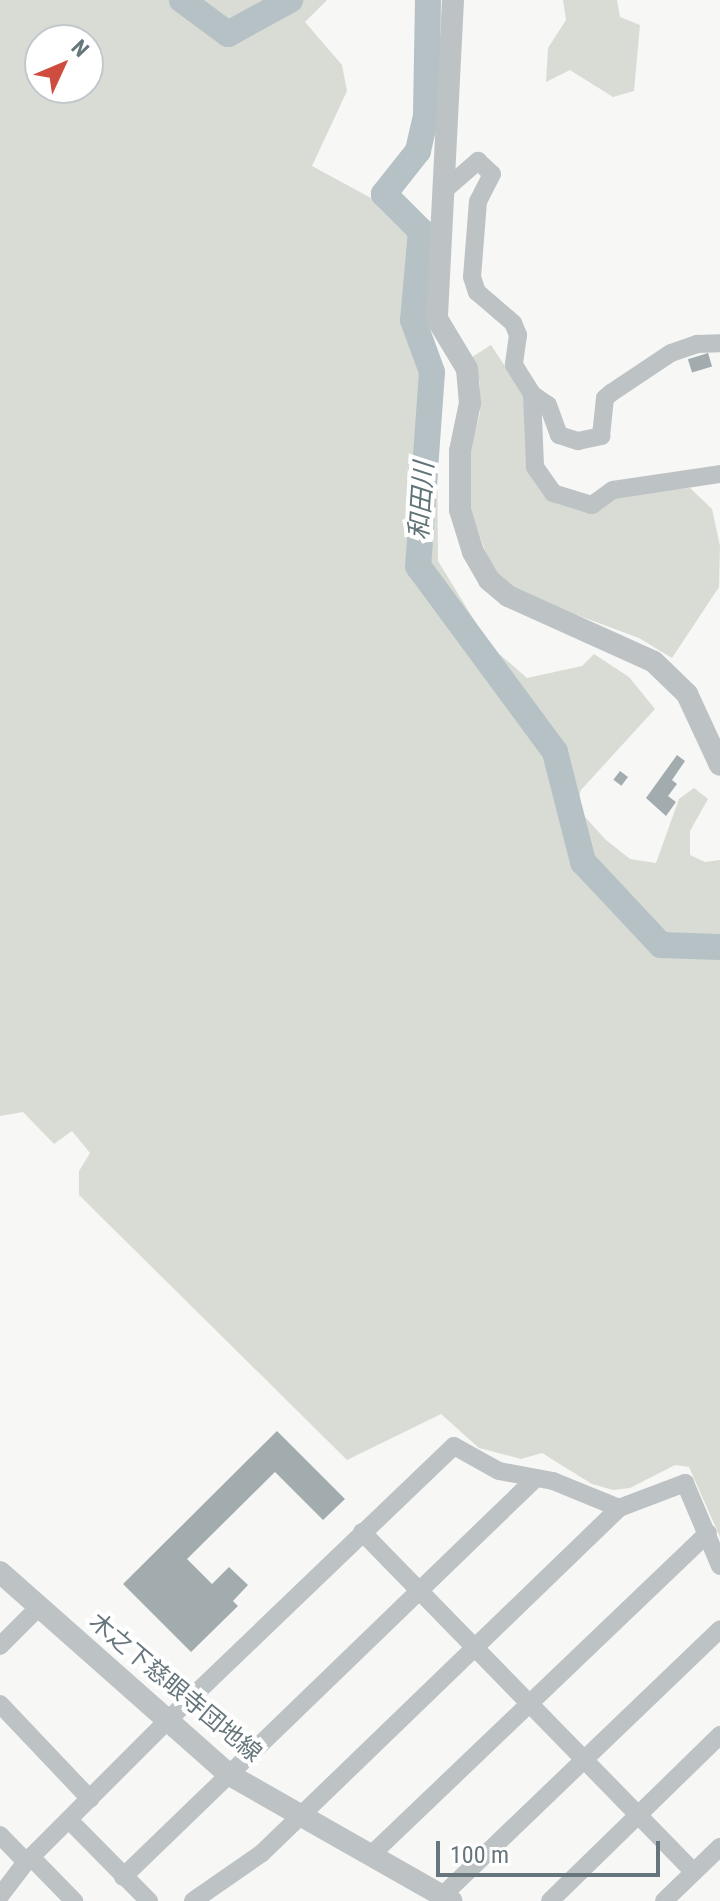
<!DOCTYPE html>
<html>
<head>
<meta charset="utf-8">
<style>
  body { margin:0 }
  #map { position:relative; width:720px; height:1901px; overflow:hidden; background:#f7f7f5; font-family:"Roboto Condensed","Noto Sans JP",sans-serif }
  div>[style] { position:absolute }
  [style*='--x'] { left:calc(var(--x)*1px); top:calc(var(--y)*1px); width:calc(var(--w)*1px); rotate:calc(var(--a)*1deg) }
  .green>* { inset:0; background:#d8dcd5 }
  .river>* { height:26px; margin:-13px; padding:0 13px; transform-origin:13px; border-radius:13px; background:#b5c1c4 }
  .building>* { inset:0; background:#a2acaf; transform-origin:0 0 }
  .minor>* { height:18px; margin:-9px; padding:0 9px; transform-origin:9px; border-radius:9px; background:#bdc2c4 }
  .tertiary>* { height:22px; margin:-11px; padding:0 11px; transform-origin:11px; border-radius:11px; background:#bdc2c4 }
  span { translate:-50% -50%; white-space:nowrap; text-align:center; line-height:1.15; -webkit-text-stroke:8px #fff; paint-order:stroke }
  .street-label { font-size:24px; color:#66767c }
  .water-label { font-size:26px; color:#607477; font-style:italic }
  .north { position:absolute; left:24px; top:24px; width:80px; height:80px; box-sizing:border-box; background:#fff; border:2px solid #c2c8cb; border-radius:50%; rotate:46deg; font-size:22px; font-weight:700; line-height:32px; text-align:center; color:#66767c }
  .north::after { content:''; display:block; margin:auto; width:28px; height:36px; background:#cf4d3e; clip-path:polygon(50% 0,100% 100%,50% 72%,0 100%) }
  .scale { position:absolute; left:436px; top:1841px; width:224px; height:36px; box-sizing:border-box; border:4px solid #66767c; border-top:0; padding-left:10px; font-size:24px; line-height:28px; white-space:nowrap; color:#66767c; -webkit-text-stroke:6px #fff; paint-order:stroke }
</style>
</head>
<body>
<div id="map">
  <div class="green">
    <i style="clip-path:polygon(evenodd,0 0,327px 0,305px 22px,342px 65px,347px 91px,312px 166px,382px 204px,420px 236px,424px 325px,443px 385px,437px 435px,438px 561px,490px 646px,527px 678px,582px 666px,594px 654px,629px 677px,655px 709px,581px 790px,576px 807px,606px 840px,630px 859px,656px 863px,679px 799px,694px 788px,708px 799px,690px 831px,690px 855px,705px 862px,720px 860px,720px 1537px,689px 1467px,675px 1465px,630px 1488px,613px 1490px,592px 1484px,542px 1453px,521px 1459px,479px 1448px,441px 1414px,347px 1460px,79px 1195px,79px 1171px,90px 1153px,72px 1131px,54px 1144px,23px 1112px,0 1116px,0 0,40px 40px,88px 40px,88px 88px,40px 88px,40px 40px)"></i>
    <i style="clip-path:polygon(563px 0,617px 0,620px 17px,640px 25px,634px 91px,613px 97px,570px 70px,546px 82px,548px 48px,566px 20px)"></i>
    <i style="clip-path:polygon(491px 345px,526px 398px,529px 458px,553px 498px,690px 488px,712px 509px,720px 546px,719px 587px,672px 658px,639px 638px,515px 592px,492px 570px,470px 509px,467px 460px,480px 413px,480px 383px,472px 357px)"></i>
  </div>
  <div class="river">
    <i style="--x:182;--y:0;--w:57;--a:36.5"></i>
    <i style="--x:228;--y:34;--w:71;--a:-28.7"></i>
    <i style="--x:428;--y:0;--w:116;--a:91"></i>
    <i style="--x:426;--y:116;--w:36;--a:103"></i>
    <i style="--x:418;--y:151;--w:55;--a:128.3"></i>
    <i style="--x:384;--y:194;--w:52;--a:45"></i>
    <i style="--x:421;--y:231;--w:89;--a:95.1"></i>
    <i style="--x:413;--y:320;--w:55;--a:69.9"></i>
    <i style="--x:432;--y:372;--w:195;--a:94.1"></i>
    <i style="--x:418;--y:566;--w:231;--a:53.6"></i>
    <i style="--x:555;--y:752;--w:114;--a:75.7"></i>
    <i style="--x:583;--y:862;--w:114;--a:46.8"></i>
    <i style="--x:661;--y:945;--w:59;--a:1.9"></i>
  </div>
  <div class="building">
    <i style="left:708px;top:353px;width:14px;height:21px;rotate:73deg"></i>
    <i style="clip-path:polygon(677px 755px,685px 761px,672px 780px,677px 784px,668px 796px,676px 802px,666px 816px,646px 798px)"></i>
    <i style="left:620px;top:771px;width:10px;height:11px;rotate:37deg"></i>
    <i style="clip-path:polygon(277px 1431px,345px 1499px,323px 1520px,275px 1472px,187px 1559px,212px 1584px,229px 1567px,248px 1585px,233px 1601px,238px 1606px,191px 1652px,123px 1584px)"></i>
  </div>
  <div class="minor">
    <i style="--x:448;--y:187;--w:40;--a:-41"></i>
    <i style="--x:478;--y:161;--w:19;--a:43"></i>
    <i style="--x:492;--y:174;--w:30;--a:117"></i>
    <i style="--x:478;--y:201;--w:76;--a:94.5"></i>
    <i style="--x:472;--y:277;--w:16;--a:72"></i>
    <i style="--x:477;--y:292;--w:48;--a:40.7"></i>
    <i style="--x:513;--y:323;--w:13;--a:67"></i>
    <i style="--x:518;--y:335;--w:30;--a:98"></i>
    <i style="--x:514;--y:365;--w:34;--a:58"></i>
    <i style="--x:532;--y:394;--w:19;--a:35"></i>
    <i style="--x:548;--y:405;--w:32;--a:70"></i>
    <i style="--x:559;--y:435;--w:20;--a:18"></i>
    <i style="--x:578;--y:441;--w:24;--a:-12"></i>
    <i style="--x:601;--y:436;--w:38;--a:-84"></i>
    <i style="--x:605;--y:398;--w:8;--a:-40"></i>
    <i style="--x:611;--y:393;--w:72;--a:-33.7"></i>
    <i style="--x:671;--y:353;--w:28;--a:-19"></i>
    <i style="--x:697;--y:344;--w:23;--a:-2"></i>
    <i style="--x:532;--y:394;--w:73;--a:87.6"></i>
    <i style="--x:535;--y:467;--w:32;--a:55"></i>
    <i style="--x:553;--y:493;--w:41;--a:17.1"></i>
    <i style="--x:592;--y:505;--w:26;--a:-36"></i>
    <i style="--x:613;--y:490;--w:108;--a:-8.5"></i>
    <i style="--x:362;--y:1532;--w:475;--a:45.7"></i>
    <i style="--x:0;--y:1646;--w:57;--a:-45"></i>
    <i style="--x:0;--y:1704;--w:131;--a:46.5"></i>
    <i style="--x:69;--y:1820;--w:114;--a:45.4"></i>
    <i style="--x:0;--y:1835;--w:37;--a:46"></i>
    <i style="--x:371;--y:1855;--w:466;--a:-43.7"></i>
    <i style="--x:31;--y:1857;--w:62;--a:45.7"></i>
    <i style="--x:123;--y:1877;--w:574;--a:-44.01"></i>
    <i style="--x:443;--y:1895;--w:384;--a:-43.8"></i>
    <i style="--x:0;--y:1896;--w:43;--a:-52.6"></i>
    <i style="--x:26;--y:1862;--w:201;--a:-45"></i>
    <i style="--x:168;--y:1720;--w:396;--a:-43.8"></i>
    <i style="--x:454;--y:1446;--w:51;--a:29.1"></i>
    <i style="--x:499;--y:1471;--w:55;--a:10.5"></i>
    <i style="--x:553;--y:1481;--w:71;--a:22.2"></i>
    <i style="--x:619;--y:1508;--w:71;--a:-20.7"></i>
    <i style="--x:685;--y:1483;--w:90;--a:67.1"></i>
    <i style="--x:193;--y:1901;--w:84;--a:-34.8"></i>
    <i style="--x:262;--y:1853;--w:496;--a:-44"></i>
    <i style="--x:550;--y:1901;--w:238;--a:-44.3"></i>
    <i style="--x:664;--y:1901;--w:78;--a:-44"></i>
  </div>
  <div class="tertiary">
    <i style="--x:453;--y:0;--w:319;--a:92.9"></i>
    <i style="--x:437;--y:319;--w:58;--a:59"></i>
    <i style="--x:467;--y:369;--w:34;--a:85"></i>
    <i style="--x:470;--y:403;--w:49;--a:101.8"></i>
    <i style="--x:460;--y:451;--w:59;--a:90"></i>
    <i style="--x:460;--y:510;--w:44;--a:72.8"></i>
    <i style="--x:473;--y:552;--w:32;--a:60"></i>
    <i style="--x:489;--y:580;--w:25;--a:40"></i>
    <i style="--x:508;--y:596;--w:160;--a:24.3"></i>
    <i style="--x:654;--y:662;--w:46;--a:44.1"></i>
    <i style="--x:687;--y:694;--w:78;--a:65.1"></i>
    <i style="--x:0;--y:1572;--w:305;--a:41.5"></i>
    <i style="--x:228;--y:1774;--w:257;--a:29.6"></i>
  </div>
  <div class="street-label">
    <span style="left:175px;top:1688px;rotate:40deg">木之下慈眼寺団地線</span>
  </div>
  <div class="water-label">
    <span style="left:422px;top:501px;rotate:-86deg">和田川</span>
  </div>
  <div class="north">N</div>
  <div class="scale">100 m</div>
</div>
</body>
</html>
